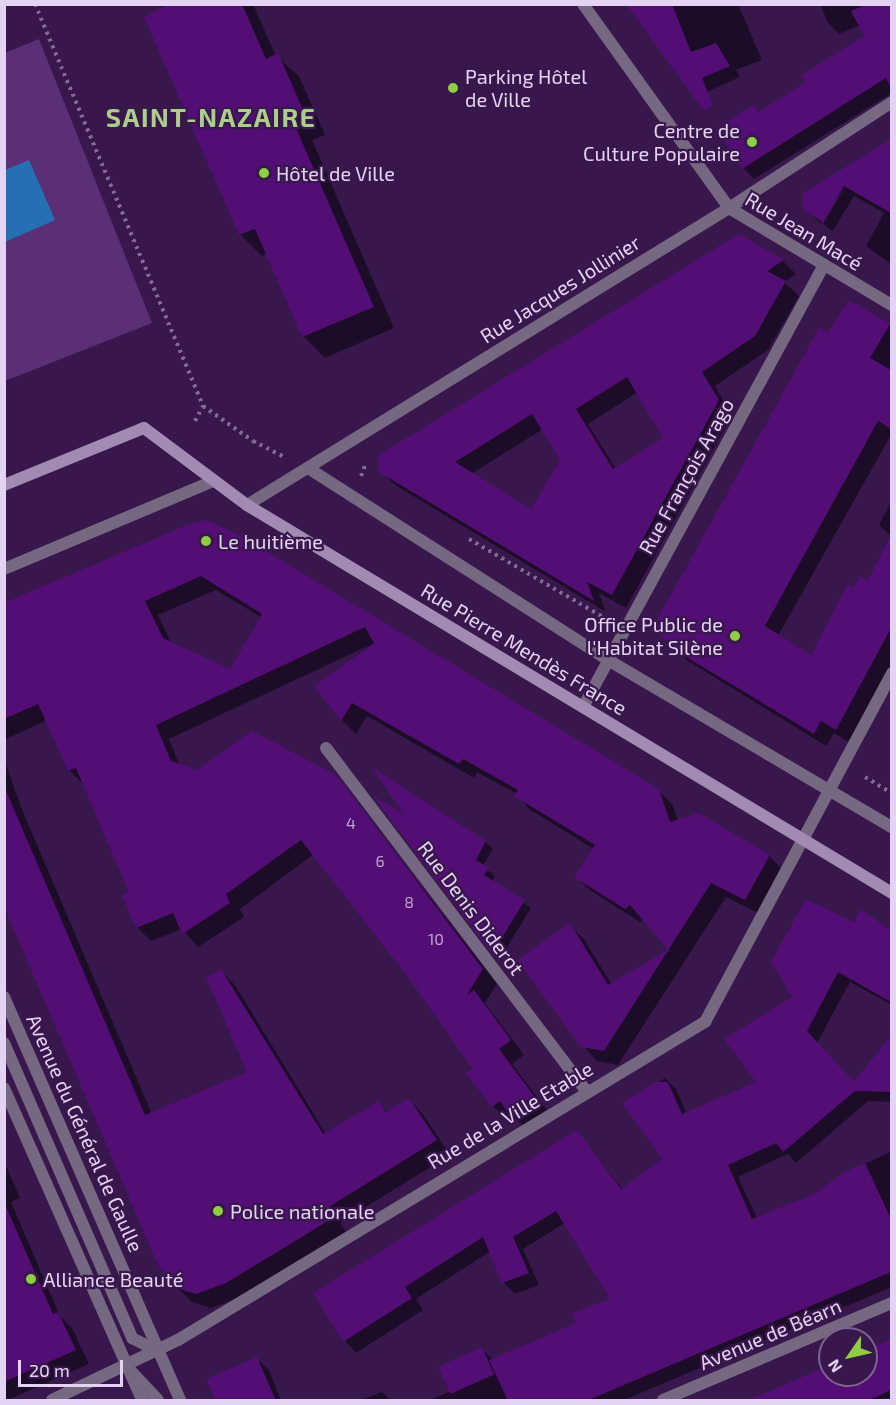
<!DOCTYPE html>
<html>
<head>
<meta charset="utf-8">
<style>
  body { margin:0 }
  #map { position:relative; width:896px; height:1405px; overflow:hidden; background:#38184c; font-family:"Exo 2",sans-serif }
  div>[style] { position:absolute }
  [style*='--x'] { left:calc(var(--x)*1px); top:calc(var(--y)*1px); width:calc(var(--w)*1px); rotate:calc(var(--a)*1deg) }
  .green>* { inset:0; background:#5a2f75 }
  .water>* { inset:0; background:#266fb2 }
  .shadow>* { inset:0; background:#0007 }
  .building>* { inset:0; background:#520e74; transform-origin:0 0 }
  .path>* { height:4px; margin-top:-2px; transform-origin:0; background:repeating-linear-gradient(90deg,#836994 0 3px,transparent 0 7.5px) }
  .service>* { height:12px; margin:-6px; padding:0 6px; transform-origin:6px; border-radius:6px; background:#766881 }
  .minor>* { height:12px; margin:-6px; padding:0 6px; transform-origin:6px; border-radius:6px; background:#766881 }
  .tertiary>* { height:12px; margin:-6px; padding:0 6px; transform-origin:6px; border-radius:6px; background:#766881 }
  .secondary>* { height:12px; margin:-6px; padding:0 6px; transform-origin:6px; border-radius:6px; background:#a28bb3 }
  .dots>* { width:16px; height:16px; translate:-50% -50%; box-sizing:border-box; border:3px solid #38184c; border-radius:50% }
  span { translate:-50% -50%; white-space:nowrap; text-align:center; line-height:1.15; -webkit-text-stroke:4.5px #38184c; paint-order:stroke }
  .number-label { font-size:16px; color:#c0a2d3 }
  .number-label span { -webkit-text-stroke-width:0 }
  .poi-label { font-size:20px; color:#e5d3f3 }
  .left { translate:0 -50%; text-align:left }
  .right { translate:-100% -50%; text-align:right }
  .street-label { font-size:20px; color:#e5d3f3 }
  .district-label { font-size:26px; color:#abcf8a; font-weight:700; letter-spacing:1.5px }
  .frame { position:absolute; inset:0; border:6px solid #e5d3f3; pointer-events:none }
  .north { position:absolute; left:818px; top:1327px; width:60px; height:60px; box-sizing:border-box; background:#38184c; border:2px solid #7d638f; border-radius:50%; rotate:236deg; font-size:16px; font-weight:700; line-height:24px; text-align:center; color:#e5d3f3 }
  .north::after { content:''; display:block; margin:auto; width:21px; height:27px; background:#8fcd42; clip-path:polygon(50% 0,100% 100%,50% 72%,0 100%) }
  .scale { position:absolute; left:18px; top:1360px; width:105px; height:27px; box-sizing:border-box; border:3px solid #e5d3f3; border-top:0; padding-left:8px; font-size:18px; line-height:21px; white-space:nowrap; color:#e5d3f3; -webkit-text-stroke:4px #38184c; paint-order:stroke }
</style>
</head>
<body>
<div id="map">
  <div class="green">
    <i style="clip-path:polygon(39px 39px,152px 323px,5px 381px,5px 53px)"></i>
  </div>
  <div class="water">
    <i style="clip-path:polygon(29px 160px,55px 220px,5px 242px,5px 170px)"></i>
  </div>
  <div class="shadow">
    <i style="clip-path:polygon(160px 4px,253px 4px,276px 56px,299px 76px,325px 135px,312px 140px,394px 328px,325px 358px,304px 337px,268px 253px,262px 256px,241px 235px,146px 17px,162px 9px)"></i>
    <i style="clip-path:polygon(633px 4px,738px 4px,762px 60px,736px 70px,740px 77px,698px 96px)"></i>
    <i style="clip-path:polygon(820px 4px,892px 4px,892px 93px,754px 179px,743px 168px,754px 106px,760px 113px,808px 83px,866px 37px,860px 25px,839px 34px,828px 23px)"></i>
    <i style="clip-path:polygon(892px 140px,892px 265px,866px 246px,884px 213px,854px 196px,833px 231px,823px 224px,846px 186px,820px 223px,805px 209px,805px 194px)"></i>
    <i style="clip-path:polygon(evenodd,739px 236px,783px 261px,796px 274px,784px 282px,799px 296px,768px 350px,715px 386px,732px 415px,626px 608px,599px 593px,606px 612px,395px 485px,381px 471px,739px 236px,638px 392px,665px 439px,616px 469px,588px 424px,638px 392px,739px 236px,543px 429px,562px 460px,532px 512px,471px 474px,543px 429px)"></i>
    <i style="clip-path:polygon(849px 302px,892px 327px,892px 433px,778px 636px,812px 657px,854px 590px,868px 582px,892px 539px,892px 662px,849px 742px,834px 733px,826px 746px,688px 661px,663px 636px)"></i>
    <i style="clip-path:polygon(892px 500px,892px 537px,879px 525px)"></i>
    <i style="clip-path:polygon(evenodd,188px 526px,658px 790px,673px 805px,678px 821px,769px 856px,783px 870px,760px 914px,726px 897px,618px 1065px,597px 1061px,583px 1046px,569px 925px,584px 939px,612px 985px,670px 951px,644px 919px,640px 922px,591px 891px,576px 877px,594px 849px,530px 810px,517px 794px,477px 772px,474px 778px,367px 716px,356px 734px,342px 720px,316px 686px,370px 645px,169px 739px,180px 766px,198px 772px,335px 776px,497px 984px,485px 1003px,524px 1055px,512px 1064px,547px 1110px,522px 1125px,513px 1116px,507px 1120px,493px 1106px,474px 1069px,409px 976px,314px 854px,240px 909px,244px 917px,198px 947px,182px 929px,151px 941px,137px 927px,131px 893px,85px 786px,70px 771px,47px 720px,4px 740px,4px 604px,188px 526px,216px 590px,262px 618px,231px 671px,172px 644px,158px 615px,216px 590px)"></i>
    <i style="clip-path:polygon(4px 759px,23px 812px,152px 1114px,249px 1073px,221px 971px,235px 985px,326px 1134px,379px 1103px,388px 1112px,409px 1099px,423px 1114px,450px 1155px,340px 1223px,346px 1232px,241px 1297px,211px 1308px,192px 1302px,177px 1287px,4px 902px)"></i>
    <i style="clip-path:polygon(377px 772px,486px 842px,493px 849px,483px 866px,495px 876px,492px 882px,531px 908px,500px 959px,378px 801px,408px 818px)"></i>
    <i style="clip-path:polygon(861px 912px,892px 930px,892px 1005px,850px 982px,817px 1043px,854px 1084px,892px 1039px,892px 1102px,868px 1101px,796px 1163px,788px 1154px,738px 1177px,757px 1218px,815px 1196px,845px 1173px,892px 1151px,892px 1287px,624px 1400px,430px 1400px,451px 1391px,482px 1349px,493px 1360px,578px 1324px,612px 1300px,565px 1223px,523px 1249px,539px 1285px,515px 1294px,503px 1282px,491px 1251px,416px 1299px,423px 1310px,356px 1353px,345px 1341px,315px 1293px,577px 1132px,623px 1190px,664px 1159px,624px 1103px,665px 1078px,676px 1089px,687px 1114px,758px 1083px,795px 998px)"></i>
    <i style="clip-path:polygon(4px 1161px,20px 1198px,11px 1202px,60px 1316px,72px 1328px,89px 1364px,8px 1400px,4px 1400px)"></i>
    <i style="clip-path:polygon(892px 1341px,892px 1400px,751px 1400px,830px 1367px,830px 1375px,866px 1375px,866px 1352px)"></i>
    <i style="clip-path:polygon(257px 1359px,269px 1370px,281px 1400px,217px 1400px)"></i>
    <i style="clip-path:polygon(382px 1392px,391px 1400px,361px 1400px)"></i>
  </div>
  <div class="building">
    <i style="clip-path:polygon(168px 4px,242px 4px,266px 59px,278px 53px,305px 114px,292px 119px,374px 307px,302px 337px,255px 229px,239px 235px,144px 17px)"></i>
    <i style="clip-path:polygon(626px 4px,672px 4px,691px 52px,716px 43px,730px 66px,702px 78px,713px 105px,704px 111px)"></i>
    <i style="clip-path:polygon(868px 4px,891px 4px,891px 88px,886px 78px,742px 169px,716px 128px,754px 105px,759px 112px,806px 82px,801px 75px,864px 36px,851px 11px)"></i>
    <i style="clip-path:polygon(891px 139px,891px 213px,844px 186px,823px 222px,803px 210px,803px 193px)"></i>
    <i style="clip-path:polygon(evenodd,739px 234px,784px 260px,767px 271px,786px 281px,755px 336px,702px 372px,719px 400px,612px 595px,587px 582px,594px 601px,379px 472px,379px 455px,739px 234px,627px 377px,663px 438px,613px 469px,576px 409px,627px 377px,739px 234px,532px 414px,560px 460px,531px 509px,455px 462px,532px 414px)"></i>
    <i style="clip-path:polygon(849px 300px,890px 324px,870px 358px,891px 370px,891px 429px,878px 421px,765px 626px,811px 655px,847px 585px,853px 588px,860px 576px,868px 580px,891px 536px,891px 628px,836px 730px,821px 721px,814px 734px,673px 649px,675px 645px,662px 637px,657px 620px,819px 328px,828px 332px)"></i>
    <i style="clip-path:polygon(evenodd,206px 520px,241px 536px,659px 789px,670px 822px,699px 813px,770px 855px,745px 900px,711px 883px,604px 1051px,581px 1047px,517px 960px,570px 923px,608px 985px,668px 950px,630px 905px,625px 909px,574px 877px,595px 845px,514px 796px,518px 790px,463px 759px,459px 764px,352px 703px,341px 721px,314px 686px,374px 643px,365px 627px,156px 725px,171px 761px,197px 770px,252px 731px,336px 775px,483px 969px,467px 995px,474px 990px,511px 1040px,499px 1049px,534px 1096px,507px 1112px,500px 1101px,492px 1107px,466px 1073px,472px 1068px,408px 977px,301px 840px,226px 894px,230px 903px,182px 934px,173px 913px,136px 928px,122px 895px,129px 892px,107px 841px,76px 768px,68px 771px,38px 704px,4px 719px,4px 603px,187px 525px,206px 520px,201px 576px,262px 614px,230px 669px,163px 638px,145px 601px,201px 576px)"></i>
    <i style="clip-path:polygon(372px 767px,486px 841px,476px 860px,489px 868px,484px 875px,525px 900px,492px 954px,373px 796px,404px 814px)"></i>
    <i style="clip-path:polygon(4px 786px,145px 1115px,247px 1072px,206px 977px,221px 969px,323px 1134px,379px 1101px,386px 1112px,409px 1098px,437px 1140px,327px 1208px,333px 1218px,226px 1283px,196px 1294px,176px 1288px,158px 1265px,4px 907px)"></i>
    <i style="clip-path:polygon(806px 899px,854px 922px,860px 909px,891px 930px,891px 1002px,838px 972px,807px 1031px,854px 1082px,891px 1036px,891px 1092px,855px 1091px,783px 1152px,776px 1143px,728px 1165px,752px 1219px,814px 1194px,845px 1172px,865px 1163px,891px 1219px,891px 1272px,586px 1401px,508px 1401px,489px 1360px,576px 1323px,572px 1313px,610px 1299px,556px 1211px,513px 1237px,529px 1273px,502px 1283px,483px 1237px,405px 1287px,412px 1298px,343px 1342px,313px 1293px,577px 1130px,621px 1189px,662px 1159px,622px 1103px,655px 1082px,668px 1082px,682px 1114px,756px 1082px,724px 1039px,792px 997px,771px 962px)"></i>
    <i style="clip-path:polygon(4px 1202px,53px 1314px,58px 1312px,76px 1350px,4px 1382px)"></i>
    <i style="clip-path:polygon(891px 1339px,891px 1390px,867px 1401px,746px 1401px,830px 1365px,830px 1375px,866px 1375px,866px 1350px)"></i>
    <i style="left:482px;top:1347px;width:30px;height:48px;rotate:66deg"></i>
    <i style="clip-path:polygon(257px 1357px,276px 1401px,216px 1401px,206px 1379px)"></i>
  </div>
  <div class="path">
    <i style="--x:35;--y:4;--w:436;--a:67.3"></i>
    <i style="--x:203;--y:406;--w:61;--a:35"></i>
    <i style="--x:253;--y:441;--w:34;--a:27"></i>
    <i style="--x:195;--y:421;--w:17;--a:-62"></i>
    <i style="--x:361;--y:476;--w:14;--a:-69"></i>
    <i style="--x:469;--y:539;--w:155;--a:30.2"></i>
    <i style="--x:865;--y:777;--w:31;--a:31"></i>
  </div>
  <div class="service">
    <i style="--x:308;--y:468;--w:356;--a:32.6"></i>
    <i style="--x:608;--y:660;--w:329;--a:30.5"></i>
    <i style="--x:4;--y:569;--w:227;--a:-22.8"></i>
    <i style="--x:4;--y:1043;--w:322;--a:66.5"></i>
    <i style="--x:132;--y:1338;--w:29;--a:27"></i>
    <i style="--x:129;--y:1369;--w:42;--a:46.9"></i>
  </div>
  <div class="minor">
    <i style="--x:583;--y:4;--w:251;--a:54.4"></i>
    <i style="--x:729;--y:208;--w:190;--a:30.8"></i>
    <i style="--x:247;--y:505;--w:566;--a:-31.64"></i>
    <i style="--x:729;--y:208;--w:194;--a:-33"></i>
    <i style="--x:583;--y:707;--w:503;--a:-61.4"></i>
    <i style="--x:326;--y:748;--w:430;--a:52.8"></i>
    <i style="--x:52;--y:1400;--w:140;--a:-25.5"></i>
    <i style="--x:178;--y:1340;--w:616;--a:-31.11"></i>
    <i style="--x:705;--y:1022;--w:396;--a:-61.8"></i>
    <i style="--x:663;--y:1400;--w:249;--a:-23"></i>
  </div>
  <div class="tertiary">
    <i style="--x:4;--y:997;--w:440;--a:66.4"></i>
    <i style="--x:4;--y:1088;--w:341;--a:66.1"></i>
  </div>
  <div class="secondary">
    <i style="--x:4;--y:485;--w:151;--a:-22.2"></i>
    <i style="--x:144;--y:428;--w:129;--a:36.8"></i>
    <i style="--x:247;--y:505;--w:753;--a:31.03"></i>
  </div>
  <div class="dots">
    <i style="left:453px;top:88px;background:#8fcd42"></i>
    <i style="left:752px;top:142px;background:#8fcd42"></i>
    <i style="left:264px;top:173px;background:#8fcd42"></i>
    <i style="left:206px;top:541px;background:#8fcd42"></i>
    <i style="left:735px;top:636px;background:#8fcd42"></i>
    <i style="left:218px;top:1211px;background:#8fcd42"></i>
    <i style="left:31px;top:1279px;background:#8fcd42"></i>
  </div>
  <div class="number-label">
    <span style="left:351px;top:823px">4</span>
    <span style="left:380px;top:861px">6</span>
    <span style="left:409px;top:902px">8</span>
    <span style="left:436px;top:939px">10</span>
  </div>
  <div class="poi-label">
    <span class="left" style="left:465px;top:88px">Parking Hôtel<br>de Ville</span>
    <span class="right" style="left:740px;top:142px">Centre de<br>Culture Populaire</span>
    <span class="left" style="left:276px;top:173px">Hôtel de Ville</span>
    <span class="left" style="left:218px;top:541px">Le huitième</span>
    <span class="right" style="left:723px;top:636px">Office Public de<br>l'Habitat Silène</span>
    <span class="left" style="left:230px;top:1211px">Police nationale</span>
    <span class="left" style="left:43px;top:1279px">Alliance Beauté</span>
  </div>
  <div class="street-label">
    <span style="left:804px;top:231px;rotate:31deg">Rue Jean Macé</span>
    <span style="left:560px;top:289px;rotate:-32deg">Rue Jacques Jollinier</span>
    <span style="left:686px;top:476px;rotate:-61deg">Rue François Arago</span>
    <span style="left:524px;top:649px;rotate:31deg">Rue Pierre Mendès France</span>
    <span style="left:471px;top:908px;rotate:53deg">Rue Denis Diderot</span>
    <span style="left:510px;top:1115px;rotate:-31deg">Rue de la Ville Etable</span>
    <span style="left:85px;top:1133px;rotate:66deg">Avenue du Général de Gaulle</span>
    <span style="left:770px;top:1334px;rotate:-23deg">Avenue de Béarn</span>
  </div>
  <div class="district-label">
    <span style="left:211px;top:117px">SAINT-NAZAIRE</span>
  </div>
  <div class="frame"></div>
  <div class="north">N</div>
  <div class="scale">20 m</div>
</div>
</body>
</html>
